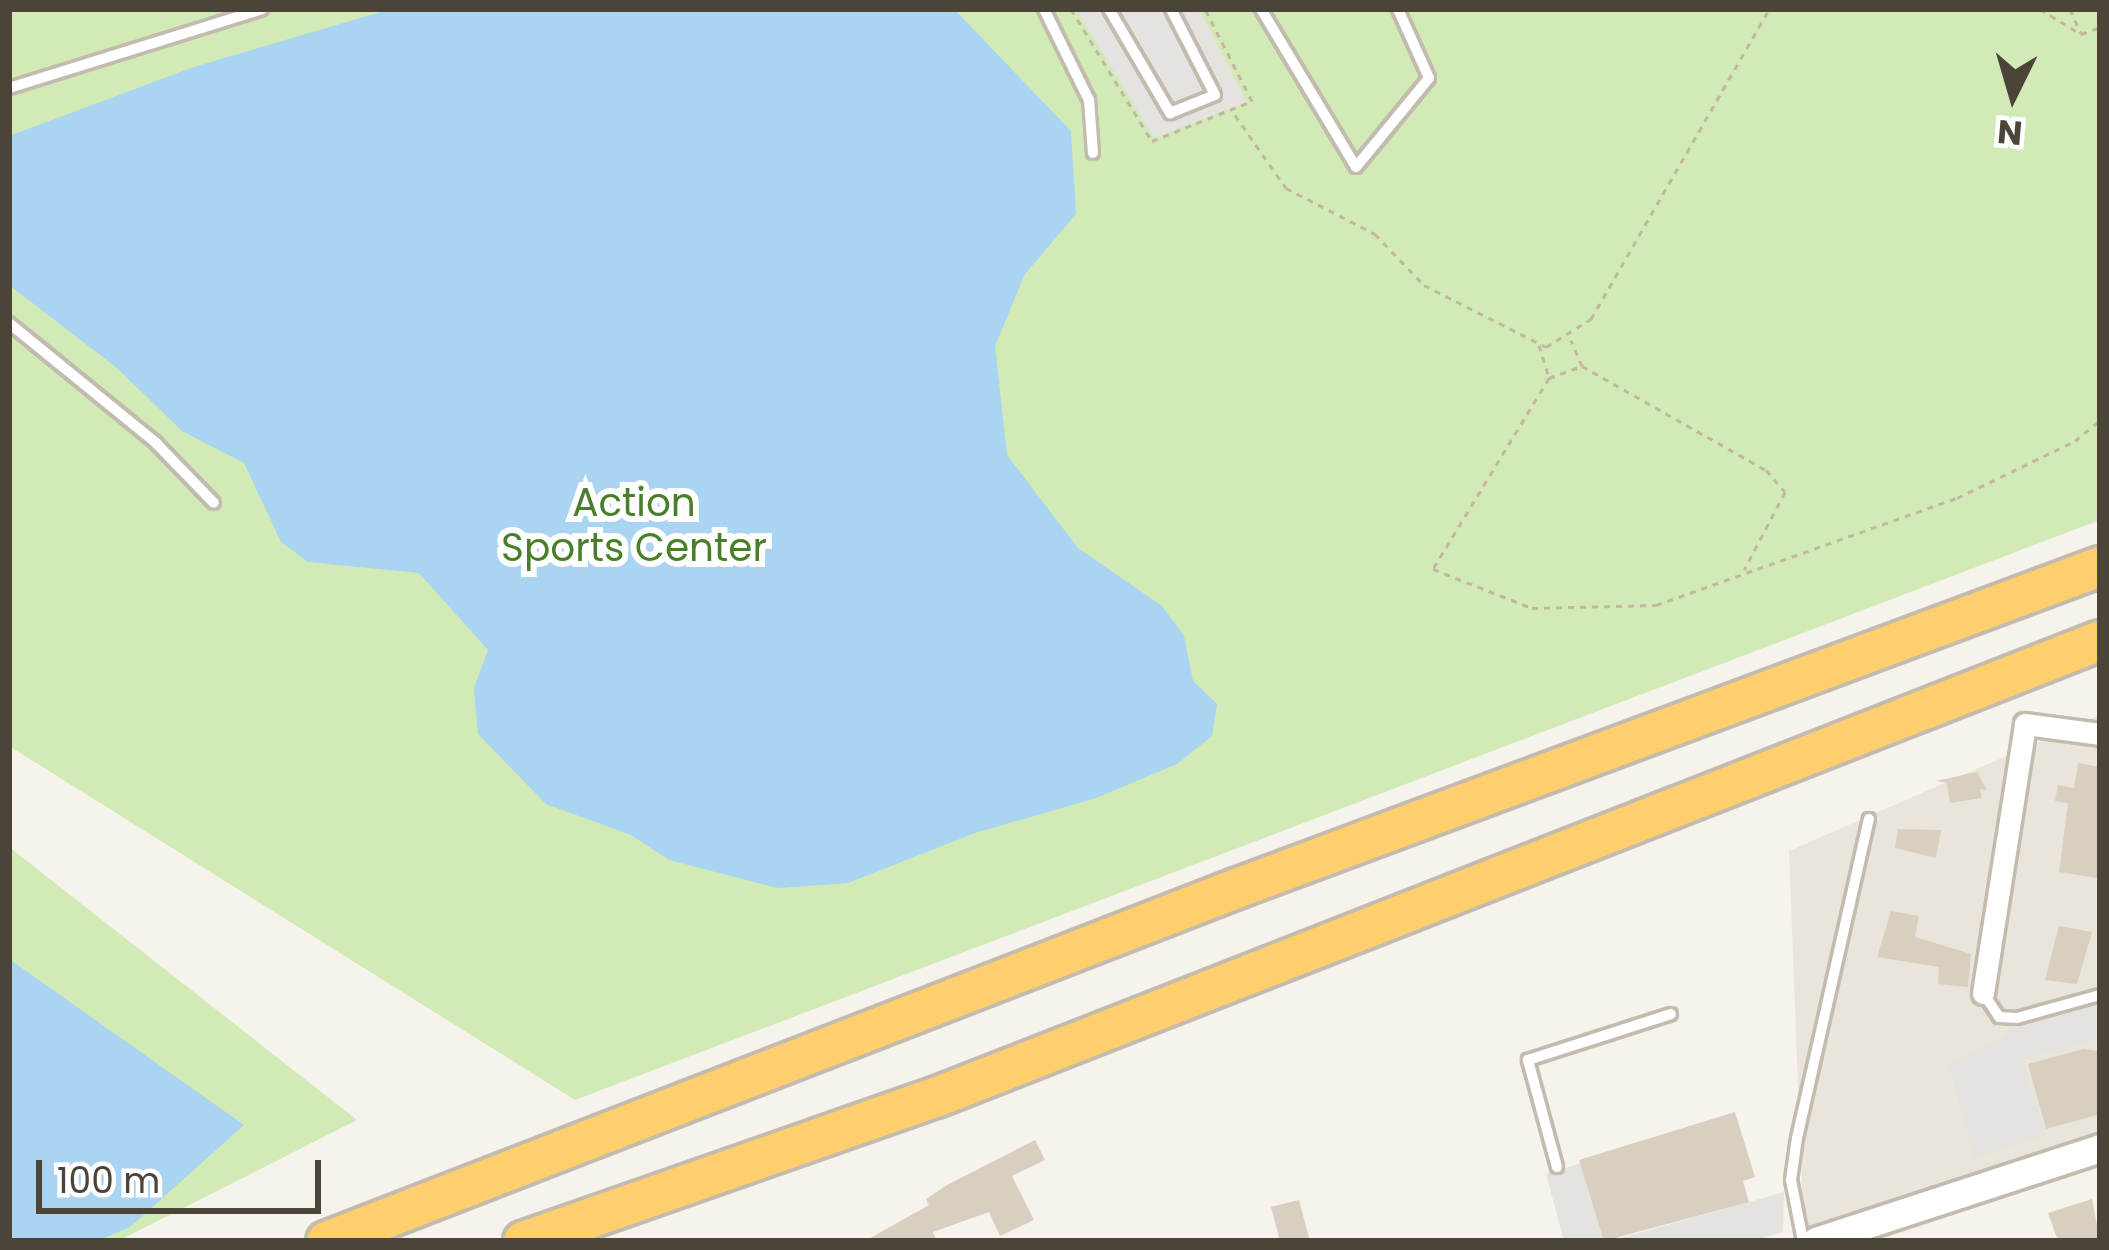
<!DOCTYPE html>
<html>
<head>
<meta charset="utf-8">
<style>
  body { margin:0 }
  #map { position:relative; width:2109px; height:1250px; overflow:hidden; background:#f6f3ec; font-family:Poppins,sans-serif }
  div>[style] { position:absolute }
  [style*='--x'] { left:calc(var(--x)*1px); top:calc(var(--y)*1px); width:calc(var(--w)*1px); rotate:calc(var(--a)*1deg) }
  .residential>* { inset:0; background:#eae5da }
  .green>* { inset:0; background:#d2eab5 }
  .parking>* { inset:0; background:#e5e3e0 }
  .water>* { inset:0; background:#a9d4f2 }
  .building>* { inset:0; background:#d8cfc1 }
  .path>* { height:3px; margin-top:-1.5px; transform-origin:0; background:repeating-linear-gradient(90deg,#c4b79f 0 6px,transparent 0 12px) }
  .roads { filter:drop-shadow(3px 0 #c2bbae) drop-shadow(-3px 0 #c2bbae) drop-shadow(0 3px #c2bbae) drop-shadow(0 -3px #c2bbae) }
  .service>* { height:10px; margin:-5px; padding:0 5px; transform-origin:5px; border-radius:5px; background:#fff }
  .minor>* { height:21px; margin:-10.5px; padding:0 10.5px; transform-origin:10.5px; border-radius:10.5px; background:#fff }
  .tertiary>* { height:27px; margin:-13.5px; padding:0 13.5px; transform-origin:13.5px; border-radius:13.5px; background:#fff }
  .motorway>* { height:39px; margin:-19.5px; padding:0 19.5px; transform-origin:19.5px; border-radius:19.5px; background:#ffcf6e }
  span { translate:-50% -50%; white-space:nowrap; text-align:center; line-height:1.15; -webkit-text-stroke:12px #fff; paint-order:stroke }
  .park-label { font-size:39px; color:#4a7f2a }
  .frame { position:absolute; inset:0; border:12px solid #4b4439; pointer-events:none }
  .north { position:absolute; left:1953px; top:36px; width:120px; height:120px; -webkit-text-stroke:9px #fff; paint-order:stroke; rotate:185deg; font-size:33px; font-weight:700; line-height:48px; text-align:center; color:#4b4439 }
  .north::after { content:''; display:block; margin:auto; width:42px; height:54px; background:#4b4439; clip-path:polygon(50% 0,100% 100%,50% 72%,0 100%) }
  .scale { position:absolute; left:36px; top:1160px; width:285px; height:54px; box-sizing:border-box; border:6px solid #4b4439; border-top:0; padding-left:15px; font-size:36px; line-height:42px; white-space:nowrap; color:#4b4439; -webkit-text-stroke:9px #fff; paint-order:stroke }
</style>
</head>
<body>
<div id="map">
  <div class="residential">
    <i style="clip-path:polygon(2100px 715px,2100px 1150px,1804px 1241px,1789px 851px)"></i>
  </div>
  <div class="green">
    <i style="clip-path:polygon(9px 9px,2100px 9px,2100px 520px,575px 1100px,9px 746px)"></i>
    <i style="clip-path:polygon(9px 847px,357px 1120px,118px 1241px,9px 1241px)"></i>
  </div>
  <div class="parking">
    <i style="clip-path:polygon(1076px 9px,1199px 9px,1247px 102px,1154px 138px)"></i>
    <i style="clip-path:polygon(2100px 998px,2100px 1039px,2023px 1060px,2046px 1135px,1974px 1158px,1948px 1063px,2005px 1035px,2011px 1022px)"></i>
    <i style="clip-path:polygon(1584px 1162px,1608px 1241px,1564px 1241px,1546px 1174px)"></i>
    <i style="clip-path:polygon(1784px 1192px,1783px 1232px,1753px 1241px,1610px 1241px)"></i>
  </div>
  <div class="water">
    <i style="clip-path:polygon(391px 9px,954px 9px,1071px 131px,1076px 214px,1025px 274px,995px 346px,1007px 455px,1078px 548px,1162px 606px,1184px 636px,1193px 681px,1217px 704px,1212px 736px,1177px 764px,1096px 798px,975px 833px,848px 883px,778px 888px,669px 860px,631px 835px,546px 804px,478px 734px,474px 688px,488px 650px,419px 573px,308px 562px,281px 542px,244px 463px,182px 431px,117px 368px,9px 285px,9px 136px,194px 67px)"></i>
    <i style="clip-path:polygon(9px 959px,244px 1125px,130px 1227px,97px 1241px,9px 1241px)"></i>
  </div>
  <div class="building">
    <i style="clip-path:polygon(2078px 763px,2100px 767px,2097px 878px,2059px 872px,2068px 803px,2055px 801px,2058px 785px,2074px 788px)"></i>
    <i style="clip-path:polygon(1977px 772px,1987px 790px,1980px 789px,1982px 798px,1950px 803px,1947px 783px,1936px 781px)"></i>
    <i style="clip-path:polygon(1898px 829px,1941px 830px,1936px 858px,1895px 848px)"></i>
    <i style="clip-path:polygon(1891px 911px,1919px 916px,1915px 937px,1971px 954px,1968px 987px,1938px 984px,1939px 967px,1877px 957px)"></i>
    <i style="clip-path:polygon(2059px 926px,2092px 932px,2077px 984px,2045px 980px)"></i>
    <i style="clip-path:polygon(2083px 1049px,2100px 1051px,2100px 1114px,2046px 1129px,2028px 1064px)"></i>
    <i style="clip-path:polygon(1735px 1112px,1755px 1177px,1743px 1181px,1749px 1202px,1604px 1241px,1579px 1160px)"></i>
    <i style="clip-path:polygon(1035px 1140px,1045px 1160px,1012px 1176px,1034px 1220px,1000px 1236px,989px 1212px,933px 1232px,937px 1241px,865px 1241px,929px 1205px,926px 1199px,947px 1185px)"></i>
    <i style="clip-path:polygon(2092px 1199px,2100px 1241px,2058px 1241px,2048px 1213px)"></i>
    <i style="clip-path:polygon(1299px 1200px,1310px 1241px,1280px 1241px,1271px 1207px)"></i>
  </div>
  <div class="path">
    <i style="--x:1071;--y:9;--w:155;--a:58.5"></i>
    <i style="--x:1152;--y:141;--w:108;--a:-21.8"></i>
    <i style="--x:1252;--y:101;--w:103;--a:-117.1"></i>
    <i style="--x:2040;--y:9;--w:48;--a:31.4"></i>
    <i style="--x:2070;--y:9;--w:27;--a:66"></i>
    <i style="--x:2081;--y:34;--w:20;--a:-20"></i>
    <i style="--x:1235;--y:115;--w:89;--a:55.1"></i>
    <i style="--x:1286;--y:188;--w:100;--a:27.3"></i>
    <i style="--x:1375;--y:234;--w:71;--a:46.1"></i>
    <i style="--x:1424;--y:285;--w:137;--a:26.9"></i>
    <i style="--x:1546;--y:347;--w:53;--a:-31.9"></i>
    <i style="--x:1591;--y:319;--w:357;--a:-60.1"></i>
    <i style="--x:1539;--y:345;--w:34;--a:73"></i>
    <i style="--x:1549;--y:378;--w:35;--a:-20"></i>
    <i style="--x:1582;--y:366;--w:28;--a:-113"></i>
    <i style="--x:1582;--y:366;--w:211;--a:29.5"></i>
    <i style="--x:1766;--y:470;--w:29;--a:49"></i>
    <i style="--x:1785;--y:492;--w:88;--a:117.7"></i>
    <i style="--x:1549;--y:378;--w:223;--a:121.3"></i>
    <i style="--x:1433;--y:569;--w:106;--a:21.5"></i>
    <i style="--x:1532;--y:608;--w:124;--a:-1.4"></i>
    <i style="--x:1656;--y:605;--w:319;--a:-19.6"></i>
    <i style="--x:1957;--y:498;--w:131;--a:-25.8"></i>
    <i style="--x:2075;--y:441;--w:33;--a:-40"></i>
  </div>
  <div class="roads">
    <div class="service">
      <i style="--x:1044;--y:9;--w:102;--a:63.7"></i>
      <i style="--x:1089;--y:100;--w:53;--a:85.7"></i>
      <i style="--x:1109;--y:9;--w:121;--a:59.6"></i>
      <i style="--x:1170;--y:113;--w:48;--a:-21.8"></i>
      <i style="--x:1215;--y:95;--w:97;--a:-117.1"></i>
      <i style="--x:1261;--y:9;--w:184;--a:59"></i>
      <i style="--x:1356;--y:167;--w:115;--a:-50.6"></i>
      <i style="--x:1429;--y:78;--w:76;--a:-114.2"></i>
      <i style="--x:9;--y:88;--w:265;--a:-17.3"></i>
      <i style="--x:9;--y:323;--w:190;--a:39.2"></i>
      <i style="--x:156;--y:443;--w:83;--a:46"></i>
      <i style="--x:1983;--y:993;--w:29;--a:56"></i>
      <i style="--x:1999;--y:1017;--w:18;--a:3"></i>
      <i style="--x:2017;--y:1018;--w:86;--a:-15.5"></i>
      <i style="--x:1557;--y:1167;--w:111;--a:-105.2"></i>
      <i style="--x:1528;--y:1060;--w:150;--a:-17.8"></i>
      <i style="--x:1803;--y:1241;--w:62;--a:-101.1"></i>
      <i style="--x:1791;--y:1180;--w:42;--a:-81.9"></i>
      <i style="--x:1797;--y:1138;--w:327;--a:-77.3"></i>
    </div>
    <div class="minor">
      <i style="--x:1983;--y:993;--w:272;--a:-81.1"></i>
      <i style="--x:2025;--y:724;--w:76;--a:7.6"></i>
    </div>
    <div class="tertiary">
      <i style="--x:1816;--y:1241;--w:299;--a:-18.1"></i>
    </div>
    <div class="motorway">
      <i style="--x:326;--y:1241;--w:976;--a:-21.2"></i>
      <i style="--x:1236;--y:888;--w:922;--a:-20.44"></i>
      <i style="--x:523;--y:1241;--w:436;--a:-19.3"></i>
      <i style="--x:935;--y:1097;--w:1251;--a:-21.42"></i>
    </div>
  </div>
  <div class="park-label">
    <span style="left:634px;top:526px">Action<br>Sports Center</span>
  </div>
  <div class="frame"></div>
  <div class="north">N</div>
  <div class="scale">100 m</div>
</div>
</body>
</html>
